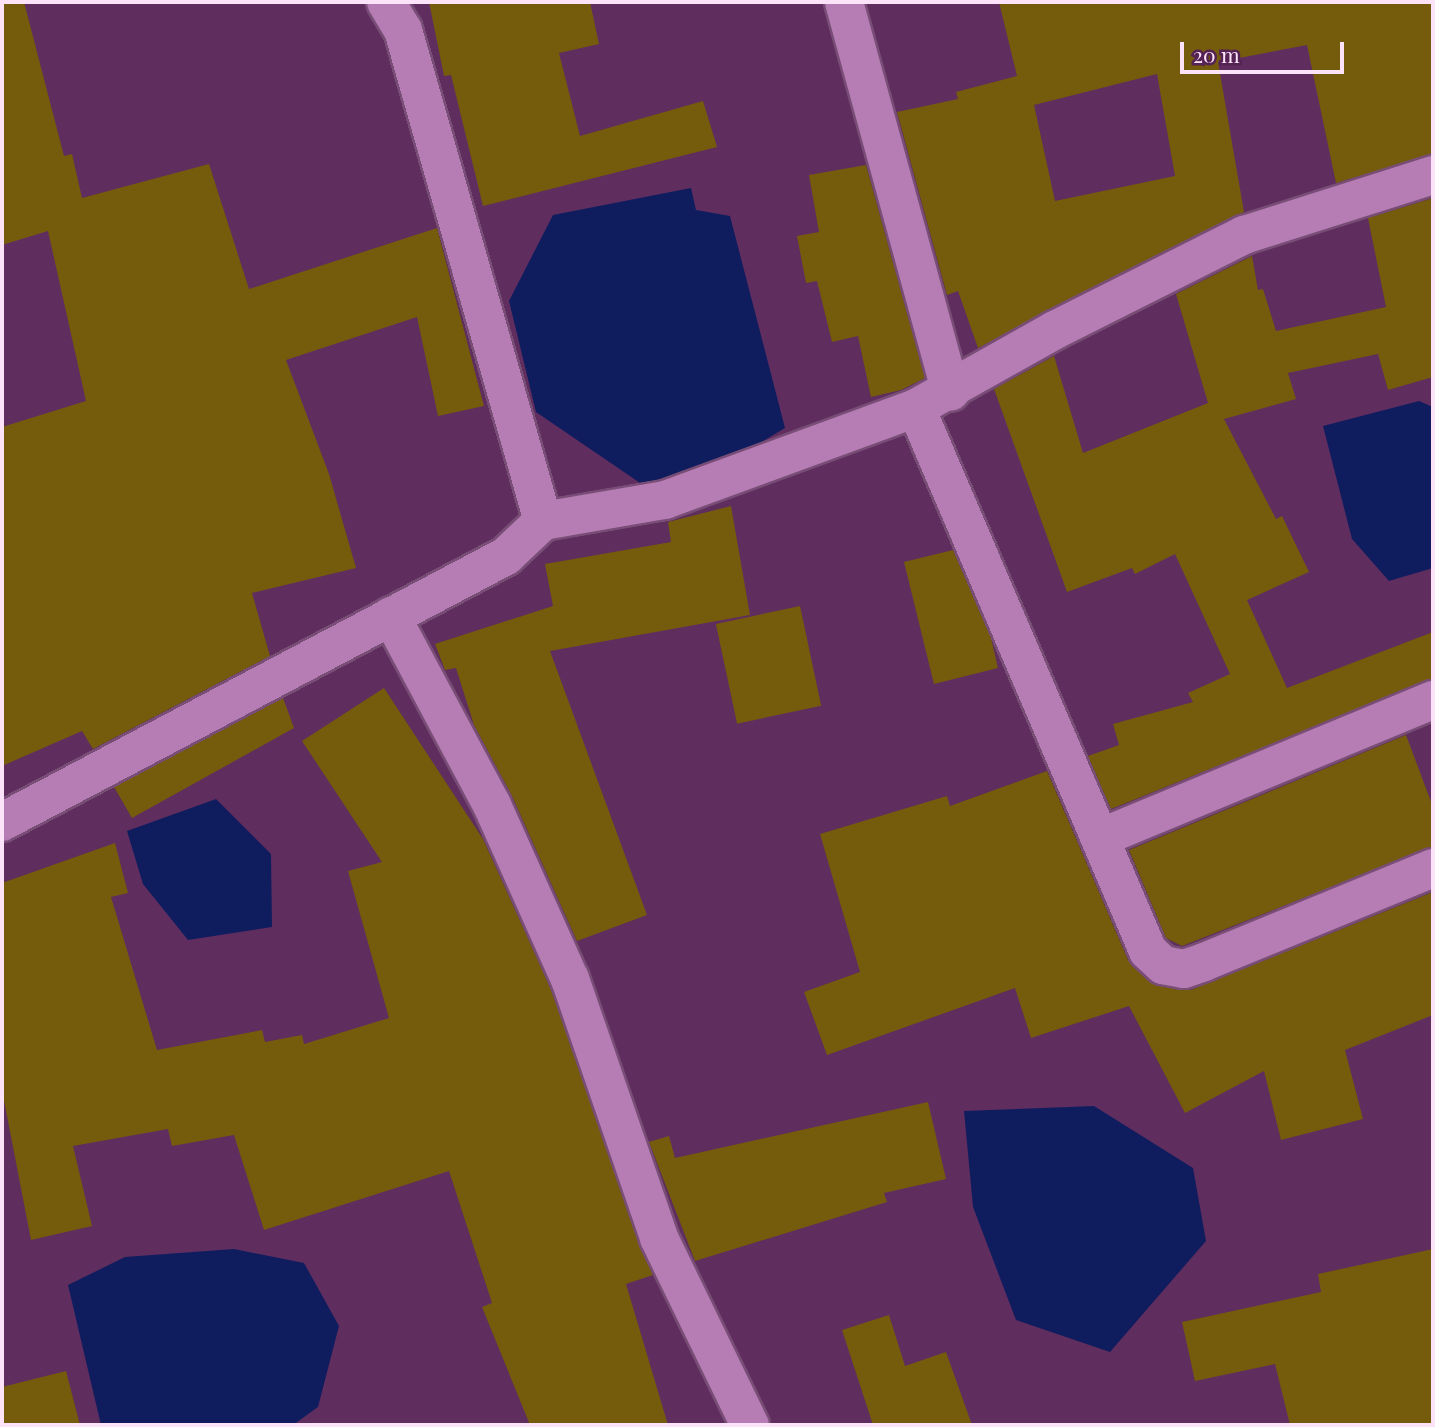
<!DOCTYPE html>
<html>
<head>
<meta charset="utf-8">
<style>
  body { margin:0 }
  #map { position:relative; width:1435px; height:1427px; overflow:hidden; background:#602d5f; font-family:"Playfair Display",serif }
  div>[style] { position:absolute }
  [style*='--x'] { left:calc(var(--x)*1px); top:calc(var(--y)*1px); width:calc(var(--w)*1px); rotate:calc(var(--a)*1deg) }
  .water>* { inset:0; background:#0f1d5f }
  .building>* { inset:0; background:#755b0c; transform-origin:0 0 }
  .roads { filter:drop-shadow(2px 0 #784d76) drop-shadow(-2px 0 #784d76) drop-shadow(0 2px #784d76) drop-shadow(0 -2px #784d76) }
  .minor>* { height:38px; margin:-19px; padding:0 19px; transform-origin:19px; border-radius:19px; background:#b67db4 }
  span { translate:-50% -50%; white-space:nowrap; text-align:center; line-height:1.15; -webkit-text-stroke:5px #552254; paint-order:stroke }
  .frame { position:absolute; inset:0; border:4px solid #fce3fa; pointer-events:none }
  .scale { position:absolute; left:1180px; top:42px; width:164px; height:32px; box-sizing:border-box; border:4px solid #fce3fa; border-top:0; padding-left:9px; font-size:21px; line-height:24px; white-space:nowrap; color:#fce3fa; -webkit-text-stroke:5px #552254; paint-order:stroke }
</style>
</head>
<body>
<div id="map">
  <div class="water">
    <i style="clip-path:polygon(691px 188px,696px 210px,730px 216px,785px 428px,665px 500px,536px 412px,509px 301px,553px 215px)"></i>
    <i style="clip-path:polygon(1419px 401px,1433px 407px,1433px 568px,1389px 581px,1352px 539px,1323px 426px)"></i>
    <i style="clip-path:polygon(216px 799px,271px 854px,272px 927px,188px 940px,143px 884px,127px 831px)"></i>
    <i style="clip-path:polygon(1094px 1106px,1193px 1168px,1206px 1241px,1110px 1352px,1016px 1320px,973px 1207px,964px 1111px)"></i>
    <i style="clip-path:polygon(234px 1249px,304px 1263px,339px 1326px,318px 1407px,293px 1425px,101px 1425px,68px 1285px,125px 1257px)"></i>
  </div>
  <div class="building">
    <i style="clip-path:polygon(2px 2px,24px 2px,64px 156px,72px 154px,82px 198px,209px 164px,249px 289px,437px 228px,484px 406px,438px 416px,417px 317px,286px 360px,329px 474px,356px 568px,252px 593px,270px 656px,93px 749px,82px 731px,2px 766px,2px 427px,86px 401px,48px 231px,2px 245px)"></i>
    <i style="clip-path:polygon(429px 2px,590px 2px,599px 44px,559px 53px,580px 136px,703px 101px,717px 147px,483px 206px,451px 75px,444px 76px)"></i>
    <i style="clip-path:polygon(evenodd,999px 2px,1433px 2px,1433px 154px,1336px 183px,1307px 45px,1218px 62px,1244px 212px,978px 348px,958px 291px,947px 295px,897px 112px,958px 99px,956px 92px,1017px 76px,999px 2px,1157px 74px,1175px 176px,1055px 201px,1034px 105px,1157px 74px)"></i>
    <i style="clip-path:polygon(866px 165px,925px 378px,901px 390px,871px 397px,858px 336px,832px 342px,817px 281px,806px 283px,797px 236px,819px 232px,809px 175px)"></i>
    <i style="clip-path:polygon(1433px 198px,1433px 377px,1388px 390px,1378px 354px,1288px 373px,1296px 399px,1224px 419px,1276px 519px,1282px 516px,1309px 572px,1247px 600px,1287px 688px,1433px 632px,1433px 679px,1111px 809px,1088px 756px,1119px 745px,1113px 724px,1193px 702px,1188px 693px,1230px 674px,1175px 554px,1135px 574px,1132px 568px,1067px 592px,994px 389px,1054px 356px,1083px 453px,1208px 403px,1176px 294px,1252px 256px,1258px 290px,1263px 289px,1276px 331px,1386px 307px,1368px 218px)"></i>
    <i style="clip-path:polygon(731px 506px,750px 615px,550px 651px,647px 915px,577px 941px,512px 796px,474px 725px,456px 668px,445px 670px,435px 644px,553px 606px,545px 564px,671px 542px,668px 522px)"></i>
    <i style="clip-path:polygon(953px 550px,991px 638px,998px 668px,934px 684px,904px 562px)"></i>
    <i style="left:800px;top:606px;width:102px;height:86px;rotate:78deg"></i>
    <i style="clip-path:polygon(384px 688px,483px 839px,550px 987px,653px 1275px,626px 1284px,668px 1425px,530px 1425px,482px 1307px,492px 1303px,449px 1171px,264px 1230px,234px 1135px,172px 1146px,168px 1129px,73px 1146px,92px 1226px,31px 1240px,2px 1090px,2px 883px,115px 843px,128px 893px,111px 897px,157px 1050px,262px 1030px,265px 1042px,302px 1035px,304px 1044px,389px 1018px,348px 871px,382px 862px,302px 741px)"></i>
    <i style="clip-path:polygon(283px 698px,294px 728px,132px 818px,114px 787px)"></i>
    <i style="clip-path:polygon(1406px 735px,1433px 807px,1433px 847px,1182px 946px,1166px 938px,1129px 850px)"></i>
    <i style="clip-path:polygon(1047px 771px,1128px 960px,1159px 986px,1191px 990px,1433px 892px,1433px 1015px,1345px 1050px,1363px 1119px,1281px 1140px,1264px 1071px,1185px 1113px,1129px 1006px,1031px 1038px,1015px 988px,827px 1055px,804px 992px,860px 972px,820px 834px,947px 796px,950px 806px)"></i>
    <i style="clip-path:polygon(928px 1102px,946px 1179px,884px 1193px,887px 1202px,695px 1261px,649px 1142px,669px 1136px,675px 1158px)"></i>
    <i style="clip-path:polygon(1433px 1249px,1433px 1425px,1290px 1425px,1275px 1364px,1195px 1381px,1182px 1322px,1321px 1292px,1318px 1274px)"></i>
    <i style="clip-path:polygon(889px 1315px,905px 1366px,946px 1352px,972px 1425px,873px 1425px,842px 1330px)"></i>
    <i style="clip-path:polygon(66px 1371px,80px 1425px,2px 1425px,2px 1387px)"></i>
  </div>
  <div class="roads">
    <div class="minor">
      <i style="--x:386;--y:2;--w:33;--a:59"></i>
      <i style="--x:403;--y:30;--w:511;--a:74.09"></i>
      <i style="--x:844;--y:2;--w:404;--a:74.7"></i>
      <i style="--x:916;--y:408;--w:590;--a:66.87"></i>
      <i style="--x:1148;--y:951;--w:21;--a:43"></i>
      <i style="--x:1163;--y:965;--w:21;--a:11"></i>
      <i style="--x:1184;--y:969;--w:21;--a:-19"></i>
      <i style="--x:1204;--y:962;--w:248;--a:-22.3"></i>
      <i style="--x:391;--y:616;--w:214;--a:61.9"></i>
      <i style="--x:492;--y:805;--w:191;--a:65.9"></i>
      <i style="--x:570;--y:979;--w:274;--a:71"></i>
      <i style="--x:659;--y:1238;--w:208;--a:64.1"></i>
      <i style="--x:2;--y:822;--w:570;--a:-27.82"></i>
      <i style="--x:506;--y:556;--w:51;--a:-43.4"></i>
      <i style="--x:543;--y:521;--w:124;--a:-9.8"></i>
      <i style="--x:665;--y:500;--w:267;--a:-20.1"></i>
      <i style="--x:916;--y:408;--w:159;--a:-29.3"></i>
      <i style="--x:1055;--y:330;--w:212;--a:-26.7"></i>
      <i style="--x:1244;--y:235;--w:198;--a:-17.6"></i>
      <i style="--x:1102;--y:837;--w:358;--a:-22.5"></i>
    </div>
  </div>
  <div class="frame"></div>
  <div class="scale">20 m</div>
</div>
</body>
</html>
